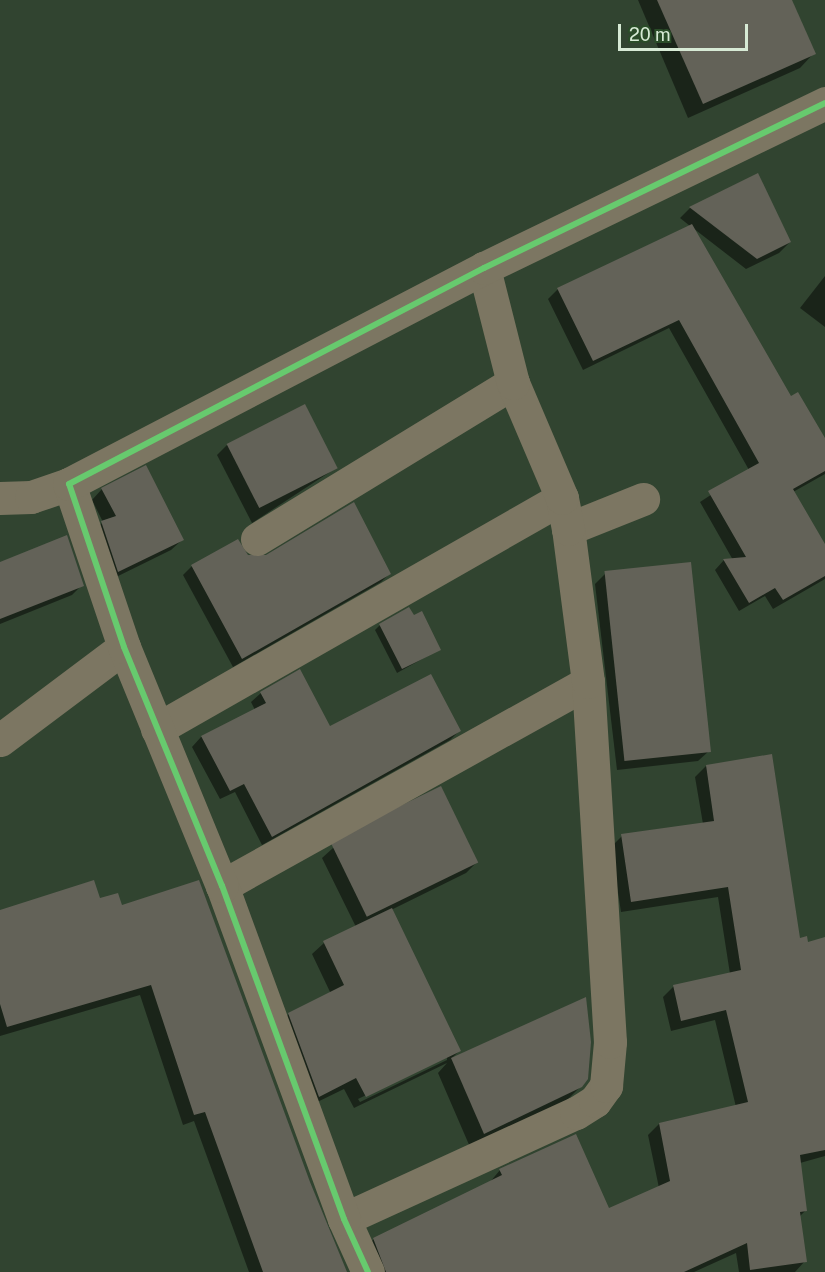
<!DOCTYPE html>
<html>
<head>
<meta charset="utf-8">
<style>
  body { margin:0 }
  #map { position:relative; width:825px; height:1272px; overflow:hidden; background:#314430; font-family:"Public Sans",sans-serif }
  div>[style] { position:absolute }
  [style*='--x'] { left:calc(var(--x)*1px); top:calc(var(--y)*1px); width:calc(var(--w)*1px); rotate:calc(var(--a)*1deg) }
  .shadow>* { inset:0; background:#0007 }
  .building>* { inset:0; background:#636258; transform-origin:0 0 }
  .minor>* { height:33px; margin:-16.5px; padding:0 16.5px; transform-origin:16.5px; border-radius:16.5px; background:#7c7662 }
  .cycleway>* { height:6px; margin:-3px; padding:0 3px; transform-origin:3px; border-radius:3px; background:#67ca6e }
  span { translate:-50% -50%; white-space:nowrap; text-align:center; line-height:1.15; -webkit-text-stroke:5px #2a4c28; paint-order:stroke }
  .scale { position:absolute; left:618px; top:24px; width:130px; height:27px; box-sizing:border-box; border:3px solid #d7ead5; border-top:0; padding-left:8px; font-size:18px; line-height:21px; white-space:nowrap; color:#d7ead5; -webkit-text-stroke:4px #2a4c28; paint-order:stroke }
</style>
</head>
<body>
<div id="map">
  <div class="shadow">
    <i style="clip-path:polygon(638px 0,791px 0,814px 53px,800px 68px,688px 118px)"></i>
    <i style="clip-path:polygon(757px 175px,790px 242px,779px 253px,746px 269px,693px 228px,790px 398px,825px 441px,825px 474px,793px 492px,825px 547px,825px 579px,773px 609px,765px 596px,739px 611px,715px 570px,724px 560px,733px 560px,700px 502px,749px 470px,669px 328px,583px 370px,548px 299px,558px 289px,690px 226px,680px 218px,690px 208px)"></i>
    <i style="clip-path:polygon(825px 276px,825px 327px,800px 308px)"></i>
    <i style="clip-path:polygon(227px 445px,336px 468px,252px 523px,217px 455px)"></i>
    <i style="clip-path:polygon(102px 489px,182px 540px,171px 550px,108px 581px,92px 533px,103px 522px,92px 500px)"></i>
    <i style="clip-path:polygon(247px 557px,390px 573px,381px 582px,233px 667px,183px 575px,192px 566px)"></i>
    <i style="clip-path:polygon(0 564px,82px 585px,72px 595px,0 624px)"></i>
    <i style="clip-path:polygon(606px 573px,709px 751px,698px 761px,617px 770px,595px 584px)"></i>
    <i style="clip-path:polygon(380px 625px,440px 649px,397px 673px,375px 630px)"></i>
    <i style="clip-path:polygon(261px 693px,329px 728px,459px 731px,450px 740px,262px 845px,235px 792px,220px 799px,192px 747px,201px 737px,255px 710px,251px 702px)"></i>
    <i style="clip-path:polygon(706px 766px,799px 940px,807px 943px,825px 939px,825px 1156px,800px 1163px,806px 1210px,799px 1217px,805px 1261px,795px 1272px,739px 1272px,736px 1253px,694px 1272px,372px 1272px,363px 1250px,374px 1239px,490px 1182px,500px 1170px,609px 1210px,659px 1188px,648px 1135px,659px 1124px,736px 1107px,715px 1020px,671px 1031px,663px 997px,673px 987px,730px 974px,718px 897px,621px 912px,611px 847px,622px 836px,703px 824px,695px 777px)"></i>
    <i style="clip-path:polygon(evenodd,440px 788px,477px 862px,466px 873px,391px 910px,459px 1051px,451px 1059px,585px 999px,581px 1086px,567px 1100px,470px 1147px,438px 1073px,447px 1063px,354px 1108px,344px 1089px,307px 1107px,277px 1026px,289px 1014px,331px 994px,312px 954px,324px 943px,356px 927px,322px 858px,333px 848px,440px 788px,447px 1056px,447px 1060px,360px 1102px,358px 1099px,447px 1056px)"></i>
    <i style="clip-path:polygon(99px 900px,121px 907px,325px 1227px,346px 1272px,249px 1272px,194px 1121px,183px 1125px,140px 995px,0 1036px,0 911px)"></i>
  </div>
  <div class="building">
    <i style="clip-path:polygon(657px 0,792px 0,816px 54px,703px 104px)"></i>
    <i style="clip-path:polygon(758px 173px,791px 242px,757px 259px,689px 207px)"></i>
    <i style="clip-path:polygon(692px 224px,791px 396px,798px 392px,825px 438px,825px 471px,793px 489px,825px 544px,825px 576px,783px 600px,775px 588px,749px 603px,723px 559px,746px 557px,708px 491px,759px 463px,679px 320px,593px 361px,557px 288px)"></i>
    <i style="left:305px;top:404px;width:72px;height:88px;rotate:63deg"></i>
    <i style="clip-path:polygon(146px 465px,184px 540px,118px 572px,101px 521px,116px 516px,101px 488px)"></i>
    <i style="clip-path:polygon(354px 502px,391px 574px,242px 659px,191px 565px,238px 539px,248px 555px,266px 555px)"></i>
    <i style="clip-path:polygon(67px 535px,84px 586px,0 619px,0 562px)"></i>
    <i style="left:691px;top:562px;width:191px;height:87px;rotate:84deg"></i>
    <i style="clip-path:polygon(409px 607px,414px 615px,422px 611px,441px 650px,402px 669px,379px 624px)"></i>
    <i style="clip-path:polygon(300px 669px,330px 726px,431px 674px,461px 731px,272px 837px,244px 784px,230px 791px,201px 736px,266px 703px,260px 692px)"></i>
    <i style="clip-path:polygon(772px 754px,800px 938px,807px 936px,808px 942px,825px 937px,825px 1150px,800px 1155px,807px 1211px,800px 1212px,807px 1262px,750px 1270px,747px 1243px,684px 1272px,386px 1272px,373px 1238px,502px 1175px,499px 1169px,576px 1134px,609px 1208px,670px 1181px,659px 1123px,748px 1102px,726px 1010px,681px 1021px,673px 985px,741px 970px,728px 887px,631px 902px,621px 834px,714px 821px,706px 765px)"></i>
    <i style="left:441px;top:786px;width:85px;height:124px;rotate:64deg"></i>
    <i style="clip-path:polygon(94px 880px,100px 898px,118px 893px,122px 905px,199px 880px,310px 1182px,347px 1272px,263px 1272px,205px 1112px,194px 1115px,151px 985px,7px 1027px,0 1004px,0 910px)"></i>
    <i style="clip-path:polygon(392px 908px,461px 1051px,366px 1097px,356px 1078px,319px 1097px,288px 1013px,344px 985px,323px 941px)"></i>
    <i style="clip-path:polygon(586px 997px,591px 1042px,588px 1079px,582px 1087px,484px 1134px,451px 1058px)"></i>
  </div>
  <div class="minor">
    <i style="--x:0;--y:498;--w:31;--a:-2"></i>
    <i style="--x:31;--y:497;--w:40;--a:-18.9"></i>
    <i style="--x:568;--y:529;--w:81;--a:-21.8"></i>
    <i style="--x:257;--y:539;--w:300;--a:-31.4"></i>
    <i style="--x:157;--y:729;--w:466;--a:-29.7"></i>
    <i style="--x:0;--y:740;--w:155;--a:-36.9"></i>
    <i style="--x:222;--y:886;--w:419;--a:-29.1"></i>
    <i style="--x:344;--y:1219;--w:255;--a:-24.6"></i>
    <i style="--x:576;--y:1113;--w:22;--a:-32"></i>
    <i style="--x:595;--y:1101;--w:19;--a:-54"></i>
    <i style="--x:606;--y:1086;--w:44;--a:-84.8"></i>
    <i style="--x:610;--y:1042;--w:361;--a:-93.5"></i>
    <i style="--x:588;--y:682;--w:154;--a:-97.4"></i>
    <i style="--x:568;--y:529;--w:32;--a:-101"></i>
    <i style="--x:562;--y:498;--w:125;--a:-113.1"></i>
    <i style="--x:513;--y:383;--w:119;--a:-104.2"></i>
    <i style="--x:368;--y:1272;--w:58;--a:-114.4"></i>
    <i style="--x:344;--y:1219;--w:355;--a:-110.1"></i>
    <i style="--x:222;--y:886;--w:258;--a:-112.3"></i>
    <i style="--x:124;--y:647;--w:172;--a:-108.6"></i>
    <i style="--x:69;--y:484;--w:468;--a:-27.5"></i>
    <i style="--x:484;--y:268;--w:379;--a:-25.8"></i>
  </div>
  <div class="cycleway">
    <i style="--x:368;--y:1272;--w:58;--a:-114.4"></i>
    <i style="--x:344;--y:1219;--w:355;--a:-110.1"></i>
    <i style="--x:222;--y:886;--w:258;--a:-112.3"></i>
    <i style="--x:124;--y:647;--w:172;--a:-108.6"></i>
    <i style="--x:69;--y:484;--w:468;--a:-27.5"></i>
    <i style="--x:484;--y:268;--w:379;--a:-25.8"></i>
  </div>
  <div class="scale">20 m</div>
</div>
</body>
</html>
